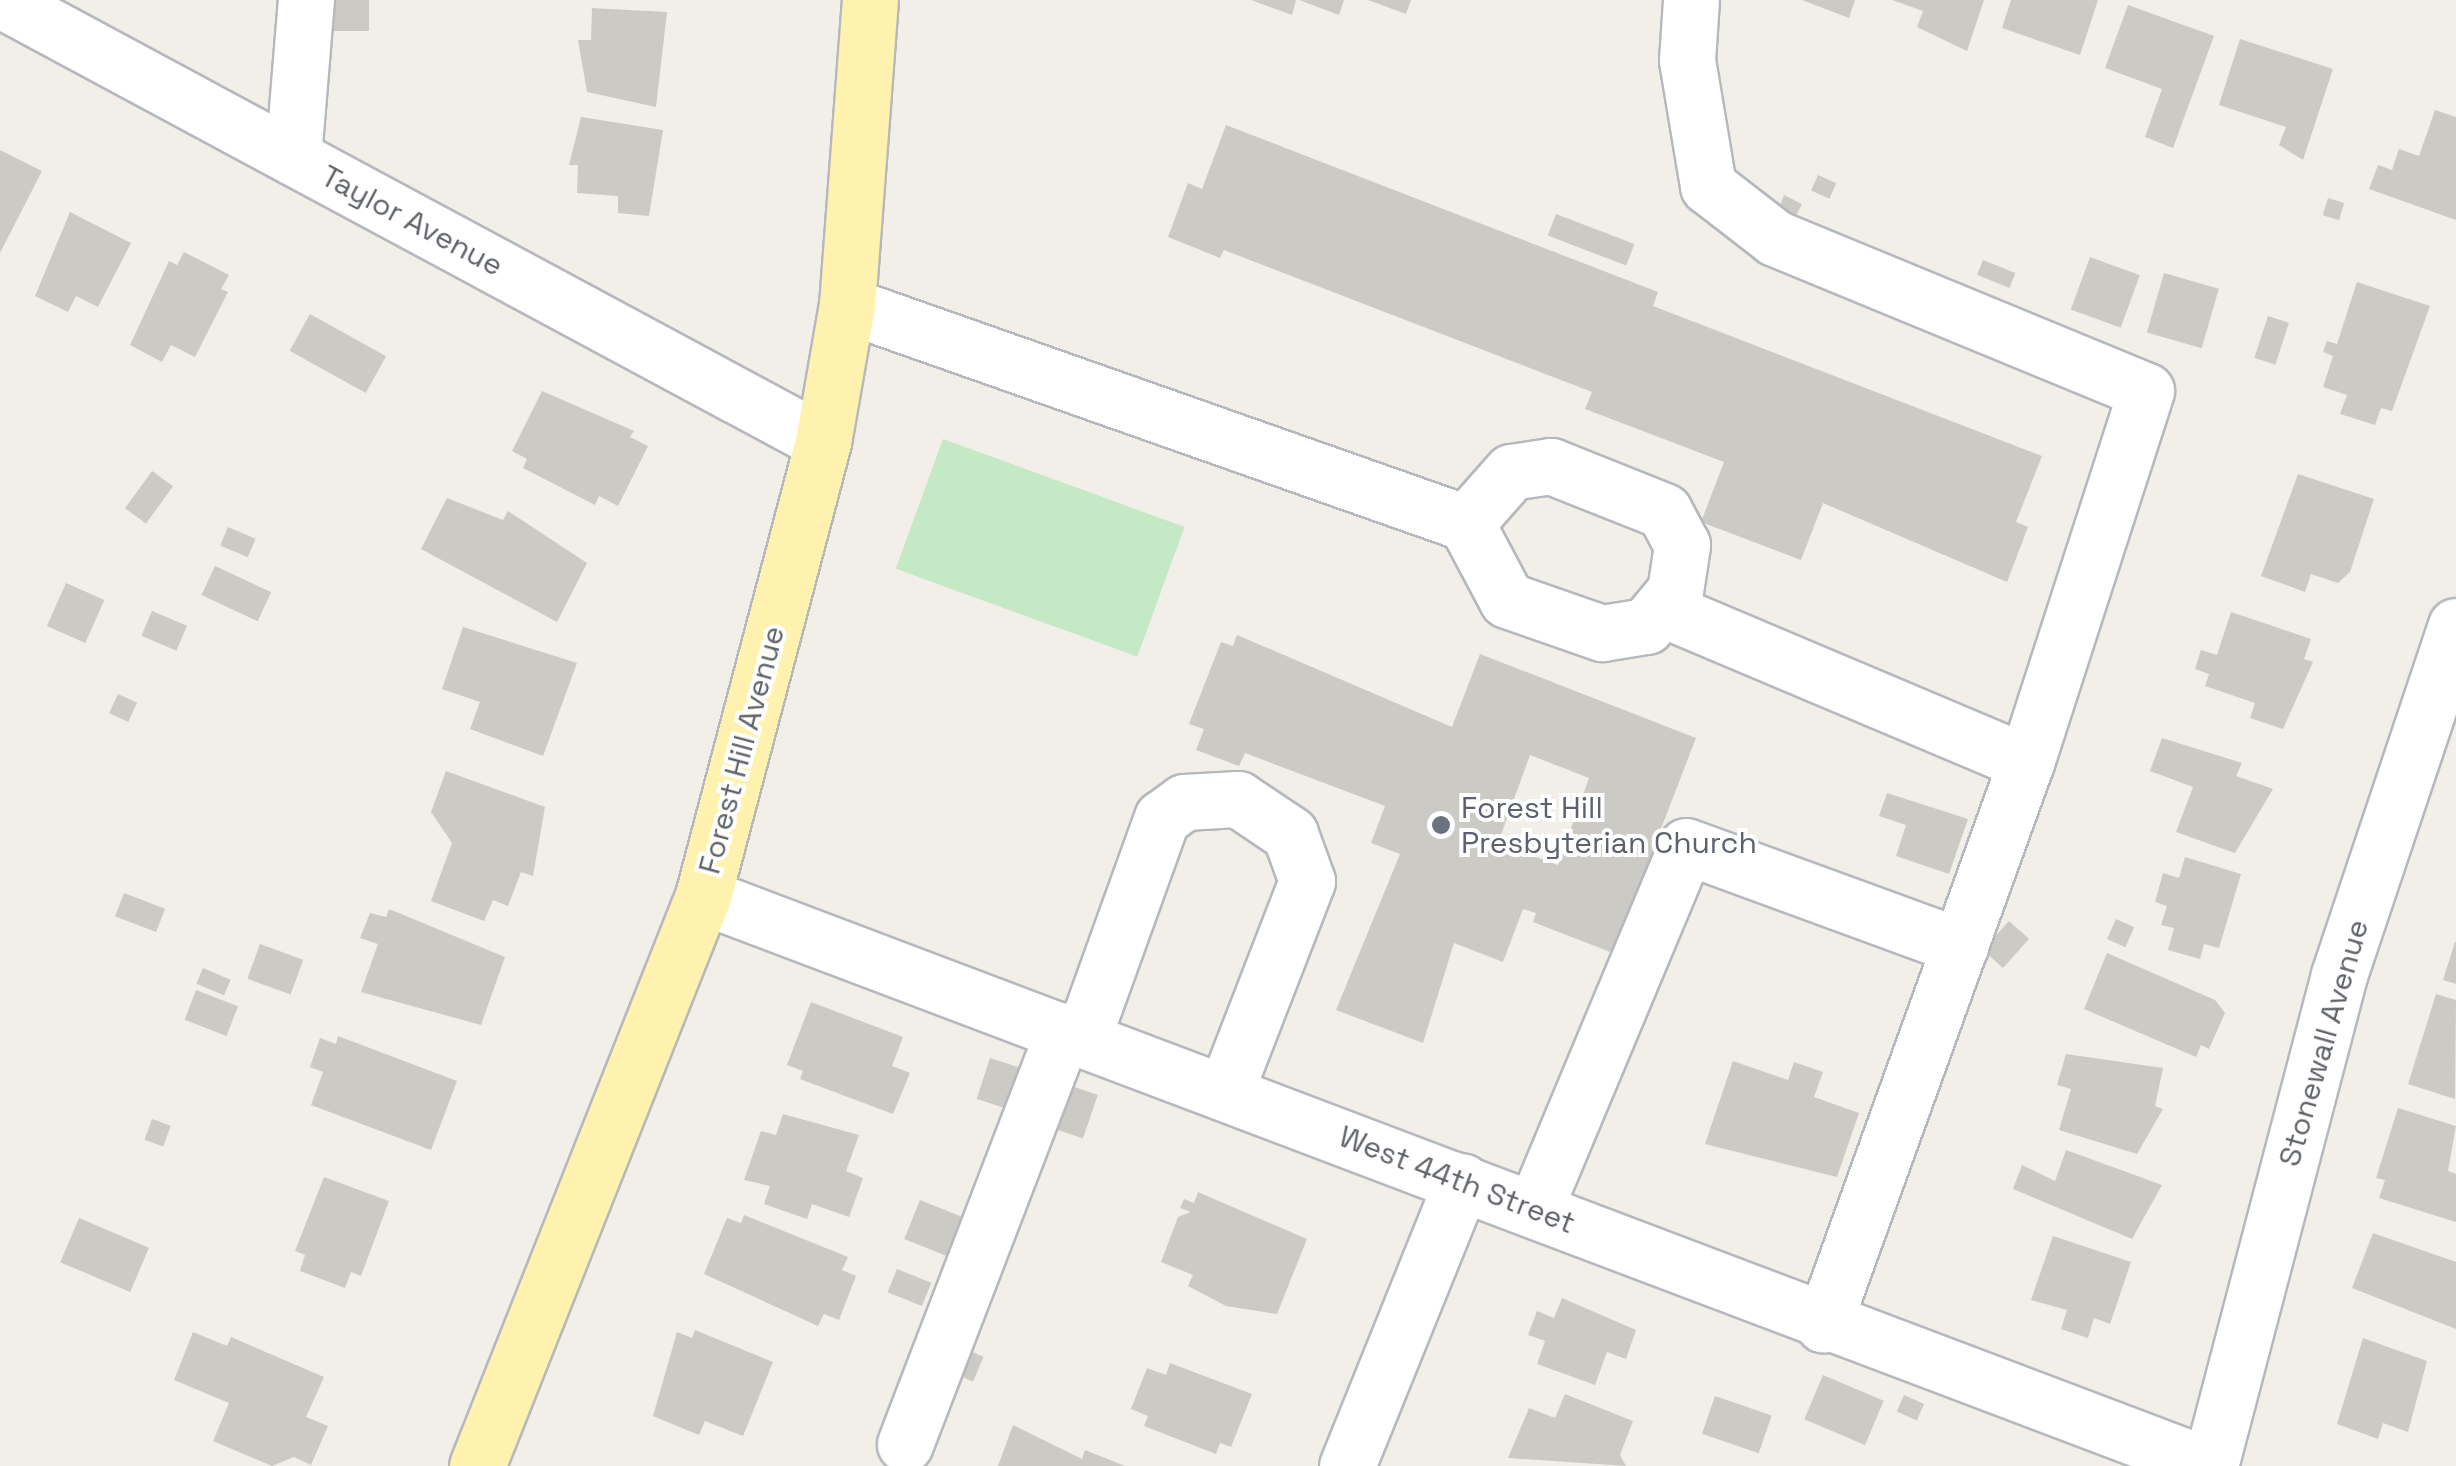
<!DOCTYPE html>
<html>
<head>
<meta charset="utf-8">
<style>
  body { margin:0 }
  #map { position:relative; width:2456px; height:1466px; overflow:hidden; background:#f1efe8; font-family:"Space Grotesk",sans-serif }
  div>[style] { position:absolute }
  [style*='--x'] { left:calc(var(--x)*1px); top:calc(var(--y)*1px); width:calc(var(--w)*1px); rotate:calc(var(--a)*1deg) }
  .green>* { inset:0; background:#c5e8c5; transform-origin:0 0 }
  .building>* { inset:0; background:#cccac5; transform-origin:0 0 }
  .roads { filter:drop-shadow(2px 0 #b5b8bc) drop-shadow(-2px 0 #b5b8bc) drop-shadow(0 2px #b5b8bc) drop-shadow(0 -2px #b5b8bc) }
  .minor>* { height:55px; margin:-27.5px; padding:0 27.5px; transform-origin:27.5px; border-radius:27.5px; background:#fff }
  .major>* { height:55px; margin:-27.5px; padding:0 27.5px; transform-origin:27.5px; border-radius:27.5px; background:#fff2af }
  .dots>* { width:28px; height:28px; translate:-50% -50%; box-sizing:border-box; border:5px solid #fff; border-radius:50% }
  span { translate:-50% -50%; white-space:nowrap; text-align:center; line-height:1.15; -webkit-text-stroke:8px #fff; paint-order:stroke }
  .street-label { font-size:30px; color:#5f6368 }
  .worship-label { font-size:30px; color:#5b616d }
  .left { translate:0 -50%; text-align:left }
</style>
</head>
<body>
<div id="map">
  <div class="green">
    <i style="left:943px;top:439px;width:257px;height:138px;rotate:20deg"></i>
  </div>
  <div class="building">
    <i style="left:325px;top:0;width:44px;height:31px"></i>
    <i style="clip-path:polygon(1251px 0,1296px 0,1292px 15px)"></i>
    <i style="clip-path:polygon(1299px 0,1344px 0,1339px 15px)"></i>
    <i style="clip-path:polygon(1368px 0,1411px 0,1406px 14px)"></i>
    <i style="clip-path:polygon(1802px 0,1855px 0,1849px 18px)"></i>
    <i style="clip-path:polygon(1892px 0,1984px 0,1967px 51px,1917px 27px,1923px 11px)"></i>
    <i style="clip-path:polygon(2011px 0,2098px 0,2080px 55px,2002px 28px)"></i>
    <i style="clip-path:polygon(2128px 5px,2214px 36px,2173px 148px,2145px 137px,2162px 89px,2105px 68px)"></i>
    <i style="clip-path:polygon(592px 8px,667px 12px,656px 107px,587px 92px,578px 40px,591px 40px)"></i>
    <i style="clip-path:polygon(2240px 39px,2333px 69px,2303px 160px,2279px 145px,2286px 127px,2219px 105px)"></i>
    <i style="clip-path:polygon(2435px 110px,2456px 117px,2456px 220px,2369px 189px,2378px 165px,2392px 170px,2399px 149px,2419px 156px)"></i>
    <i style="clip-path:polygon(581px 117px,663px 130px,649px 216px,618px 213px,618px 196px,577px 193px,578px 165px,569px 165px)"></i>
    <i style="clip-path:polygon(1226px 125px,1658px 292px,1653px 306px,2042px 456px,2016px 522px,2028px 527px,2007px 582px,1823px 503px,1801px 560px,1701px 522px,1724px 462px,1585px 409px,1592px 392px,1224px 250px,1220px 258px,1168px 237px,1188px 183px,1202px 189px)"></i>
    <i style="clip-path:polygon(0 150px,42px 171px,0 253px)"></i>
    <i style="left:1818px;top:175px;width:20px;height:17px;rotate:24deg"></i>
    <i style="clip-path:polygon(1784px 195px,1802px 204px,1795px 218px,1778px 211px)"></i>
    <i style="left:2328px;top:198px;width:17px;height:18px;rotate:17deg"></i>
    <i style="clip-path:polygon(70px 212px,131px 243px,98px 307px,76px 296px,68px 312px,35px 296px)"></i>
    <i style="left:1556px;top:214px;width:84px;height:23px;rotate:21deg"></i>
    <i style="clip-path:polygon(184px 252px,229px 275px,221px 289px,228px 292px,195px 357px,171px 345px,162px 362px,130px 345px,169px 261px,177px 265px)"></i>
    <i style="left:2090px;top:257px;width:53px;height:56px;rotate:20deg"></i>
    <i style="left:1983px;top:260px;width:35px;height:16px;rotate:22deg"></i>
    <i style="left:2164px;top:273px;width:57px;height:62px;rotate:16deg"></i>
    <i style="clip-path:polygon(2357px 282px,2430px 306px,2392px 411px,2381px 408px,2375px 425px,2340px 414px,2347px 395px,2323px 387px,2333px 356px,2323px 352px,2327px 341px,2337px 344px)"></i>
    <i style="left:310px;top:314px;width:87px;height:42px;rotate:29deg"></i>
    <i style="left:2268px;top:316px;width:22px;height:44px;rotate:18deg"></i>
    <i style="clip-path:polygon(542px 391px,634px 431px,630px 437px,648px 446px,618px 506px,599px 496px,595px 505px,523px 468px,527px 459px,512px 451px)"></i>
    <i style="left:152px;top:471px;width:26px;height:46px;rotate:36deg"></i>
    <i style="clip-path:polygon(2298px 474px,2374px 499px,2350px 572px,2338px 583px,2311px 574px,2305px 592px,2261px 576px)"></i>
    <i style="clip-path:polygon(447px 498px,503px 520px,508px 511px,587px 563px,557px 622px,421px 549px)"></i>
    <i style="left:228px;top:527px;width:30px;height:20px;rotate:23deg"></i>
    <i style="left:215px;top:566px;width:62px;height:32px;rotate:25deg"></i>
    <i style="left:66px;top:583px;width:42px;height:47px;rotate:24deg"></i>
    <i style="left:152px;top:611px;width:38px;height:27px;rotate:23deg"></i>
    <i style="clip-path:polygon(2231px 612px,2311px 639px,2304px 659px,2313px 662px,2283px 729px,2250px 718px,2255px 703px,2205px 686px,2209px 674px,2195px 669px,2201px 650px,2217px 655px)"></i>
    <i style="clip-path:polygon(463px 627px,577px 663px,543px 756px,470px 729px,480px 702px,442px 689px)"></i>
    <i style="clip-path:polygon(evenodd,1237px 635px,1452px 727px,1480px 654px,1696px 738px,1613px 953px,1533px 922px,1536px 913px,1523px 909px,1503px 962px,1454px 943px,1423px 1043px,1336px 1010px,1400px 854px,1371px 843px,1385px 806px,1245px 753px,1239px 766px,1196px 750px,1204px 729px,1189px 724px,1221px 642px,1233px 646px,1237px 635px,1530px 755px,1589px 778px,1558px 865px,1498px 843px,1530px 755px)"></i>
    <i style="left:118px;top:694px;width:21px;height:21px;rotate:25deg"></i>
    <i style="clip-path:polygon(2162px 738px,2242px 763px,2236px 776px,2273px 789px,2235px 853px,2176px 832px,2193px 787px,2150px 771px)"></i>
    <i style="clip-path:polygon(446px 771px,545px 807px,533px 876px,521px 872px,508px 906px,493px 900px,484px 921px,431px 901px,452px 843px,431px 812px)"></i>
    <i style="clip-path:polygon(1887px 793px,1968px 819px,1949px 874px,1896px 856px,1906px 825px,1879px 816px)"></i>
    <i style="clip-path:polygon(2185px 857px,2241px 874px,2219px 948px,2204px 944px,2200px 959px,2168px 950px,2174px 928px,2161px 925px,2167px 906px,2155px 902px,2163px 873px,2179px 878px)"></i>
    <i style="left:124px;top:893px;width:44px;height:25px;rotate:21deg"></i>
    <i style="clip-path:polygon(389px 909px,505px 957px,481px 1025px,361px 992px,378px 944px,360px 938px,370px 913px,386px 917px)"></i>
    <i style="left:2116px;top:919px;width:20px;height:22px;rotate:24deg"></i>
    <i style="left:2009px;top:921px;width:27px;height:39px;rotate:42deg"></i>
    <i style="clip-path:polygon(2455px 942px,2456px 942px,2456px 984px,2443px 980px)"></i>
    <i style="left:260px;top:944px;width:46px;height:37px;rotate:20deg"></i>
    <i style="clip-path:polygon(2107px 953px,2215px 1000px,2225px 1013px,2209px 1049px,2201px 1045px,2196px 1057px,2084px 1009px)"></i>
    <i style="left:203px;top:968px;width:30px;height:17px;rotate:23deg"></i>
    <i style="left:196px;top:990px;width:45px;height:32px;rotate:21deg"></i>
    <i style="clip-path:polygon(2436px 994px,2456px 1000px,2455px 1099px,2408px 1084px)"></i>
    <i style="clip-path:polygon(811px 1002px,903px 1037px,892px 1066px,910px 1073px,893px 1114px,800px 1079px,803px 1071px,787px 1065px)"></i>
    <i style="clip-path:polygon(338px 1036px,457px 1081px,431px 1150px,311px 1105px,323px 1072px,310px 1067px,320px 1038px,336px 1044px)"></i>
    <i style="clip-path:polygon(2066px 1054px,2163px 1068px,2155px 1106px,2163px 1109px,2137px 1154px,2059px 1130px,2071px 1089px,2057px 1085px)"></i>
    <i style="left:990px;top:1058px;width:41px;height:43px;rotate:18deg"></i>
    <i style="clip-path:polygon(1733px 1061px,1788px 1080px,1794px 1062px,1823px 1072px,1814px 1097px,1859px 1113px,1837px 1177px,1705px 1144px)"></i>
    <i style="left:1060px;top:1082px;width:40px;height:46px;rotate:19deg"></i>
    <i style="clip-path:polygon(2398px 1108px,2456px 1126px,2448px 1171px,2456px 1174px,2456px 1222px,2379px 1198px,2385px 1180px,2376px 1178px)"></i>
    <i style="clip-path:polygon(783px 1114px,859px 1135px,846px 1171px,863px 1178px,849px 1217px,812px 1204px,807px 1219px,764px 1204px,770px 1186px,744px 1180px,761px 1131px,776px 1135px)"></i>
    <i style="left:152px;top:1119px;width:20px;height:22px;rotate:20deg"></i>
    <i style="clip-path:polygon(2066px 1150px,2162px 1185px,2132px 1239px,2013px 1189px,2022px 1165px,2055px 1181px)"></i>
    <i style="clip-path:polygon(324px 1177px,389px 1201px,361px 1276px,351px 1272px,345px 1288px,300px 1271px,305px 1255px,295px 1251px)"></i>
    <i style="clip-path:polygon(1198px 1192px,1307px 1239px,1277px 1314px,1226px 1306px,1188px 1286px,1193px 1275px,1161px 1262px,1178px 1217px,1191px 1212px,1180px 1208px,1184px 1199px,1194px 1203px)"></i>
    <i style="left:920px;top:1200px;width:45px;height:42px;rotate:22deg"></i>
    <i style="clip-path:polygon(744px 1215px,848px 1257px,842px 1270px,856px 1276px,839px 1320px,824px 1314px,818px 1326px,704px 1274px,727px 1218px,741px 1223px)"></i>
    <i style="left:79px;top:1218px;width:76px;height:48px;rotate:23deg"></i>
    <i style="clip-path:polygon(2373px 1233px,2456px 1262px,2456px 1329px,2352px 1288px)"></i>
    <i style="clip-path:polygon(2053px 1236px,2131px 1262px,2110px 1324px,2094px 1318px,2088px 1338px,2061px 1329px,2067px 1310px,2031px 1300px)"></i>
    <i style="left:897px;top:1269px;width:37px;height:25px;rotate:22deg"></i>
    <i style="clip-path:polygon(1562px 1298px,1636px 1330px,1626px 1359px,1607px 1352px,1595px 1385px,1537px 1364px,1545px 1341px,1528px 1335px,1537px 1311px,1554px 1318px)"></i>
    <i style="clip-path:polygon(695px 1330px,773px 1362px,743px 1436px,705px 1421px,699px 1435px,653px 1416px,677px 1332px,692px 1338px)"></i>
    <i style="clip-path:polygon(193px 1332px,227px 1346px,231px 1337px,324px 1377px,306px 1417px,328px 1426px,311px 1465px,294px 1457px,272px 1466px,213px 1441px,229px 1403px,174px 1380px)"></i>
    <i style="clip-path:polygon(2363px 1338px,2427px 1361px,2408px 1432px,2383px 1423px,2378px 1439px,2337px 1424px)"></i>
    <i style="left:956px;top:1345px;width:30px;height:27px;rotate:23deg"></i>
    <i style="clip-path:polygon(1170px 1363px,1252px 1394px,1231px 1447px,1220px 1443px,1216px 1454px,1144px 1426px,1148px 1416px,1131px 1409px,1147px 1368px,1166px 1375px)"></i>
    <i style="left:1823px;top:1375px;width:66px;height:48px;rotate:23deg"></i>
    <i style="clip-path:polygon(1565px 1394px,1633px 1421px,1620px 1455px,1626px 1466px,1508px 1458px,1529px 1408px,1555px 1418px)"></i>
    <i style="left:1904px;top:1395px;width:22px;height:18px;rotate:24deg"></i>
    <i style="left:1715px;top:1396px;width:60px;height:40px;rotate:19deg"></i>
    <i style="clip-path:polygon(1013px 1425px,1082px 1459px,1085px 1450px,1125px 1466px,998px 1466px)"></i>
  </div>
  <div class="roads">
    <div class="minor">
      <i style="--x:1;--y:0;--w:933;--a:28.27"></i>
      <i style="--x:1691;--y:0;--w:60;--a:93.8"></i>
      <i style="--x:1687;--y:60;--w:128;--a:80.5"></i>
      <i style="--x:1708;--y:186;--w:85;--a:37.8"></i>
      <i style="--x:1775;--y:238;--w:401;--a:22.4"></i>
      <i style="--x:2146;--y:391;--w:390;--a:107.9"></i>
      <i style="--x:2026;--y:762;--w:598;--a:109.83"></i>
      <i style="--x:293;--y:157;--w:158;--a:-85.3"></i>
      <i style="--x:847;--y:305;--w:656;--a:19.4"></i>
      <i style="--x:1466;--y:523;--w:87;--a:62"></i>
      <i style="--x:1507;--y:600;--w:101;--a:19.2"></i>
      <i style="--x:1602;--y:633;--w:45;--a:-9"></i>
      <i style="--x:1646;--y:626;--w:45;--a:-50.4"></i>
      <i style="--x:1675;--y:591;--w:47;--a:-81.3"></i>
      <i style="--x:1682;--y:545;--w:38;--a:-118"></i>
      <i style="--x:1664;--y:511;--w:122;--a:-158.3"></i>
      <i style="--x:1551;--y:466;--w:40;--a:171.5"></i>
      <i style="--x:1511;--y:472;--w:68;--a:131.4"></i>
      <i style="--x:1663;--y:609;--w:394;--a:22.9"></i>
      <i style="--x:703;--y:896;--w:1611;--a:20.72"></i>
      <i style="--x:1083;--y:1037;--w:233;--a:-70.2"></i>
      <i style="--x:1162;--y:818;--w:27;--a:-36"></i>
      <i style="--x:1184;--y:802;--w:54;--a:-3.2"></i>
      <i style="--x:1238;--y:799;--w:63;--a:33.9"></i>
      <i style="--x:1290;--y:834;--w:50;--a:70.1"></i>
      <i style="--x:1307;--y:881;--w:224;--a:111.2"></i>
      <i style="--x:1534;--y:1210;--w:394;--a:-67.3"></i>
      <i style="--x:1686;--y:846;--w:292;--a:20.1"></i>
      <i style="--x:905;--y:1444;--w:443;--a:-69"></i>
      <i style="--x:1347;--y:1466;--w:307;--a:-68"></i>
      <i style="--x:2210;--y:1466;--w:508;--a:-75.28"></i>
      <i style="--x:2339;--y:975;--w:368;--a:-71.5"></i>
    </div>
    <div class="major">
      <i style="--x:477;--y:1466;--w:613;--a:-68.37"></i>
      <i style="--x:703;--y:896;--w:470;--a:-75.2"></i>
      <i style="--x:823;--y:442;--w:139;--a:-80.1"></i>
      <i style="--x:847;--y:305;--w:306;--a:-85.7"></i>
    </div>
  </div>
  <div class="dots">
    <i style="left:1441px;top:825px;background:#6b7280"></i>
  </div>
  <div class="street-label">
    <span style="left:412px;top:221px;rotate:28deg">Taylor Avenue</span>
    <span style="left:742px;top:750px;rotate:-75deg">Forest Hill Avenue</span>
    <span style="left:2324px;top:1043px;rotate:-74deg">Stonewall Avenue</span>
    <span style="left:1457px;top:1180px;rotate:21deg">West 44th Street</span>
  </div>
  <div class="worship-label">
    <span class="left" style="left:1461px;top:825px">Forest Hill<br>Presbyterian Church</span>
  </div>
</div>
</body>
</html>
